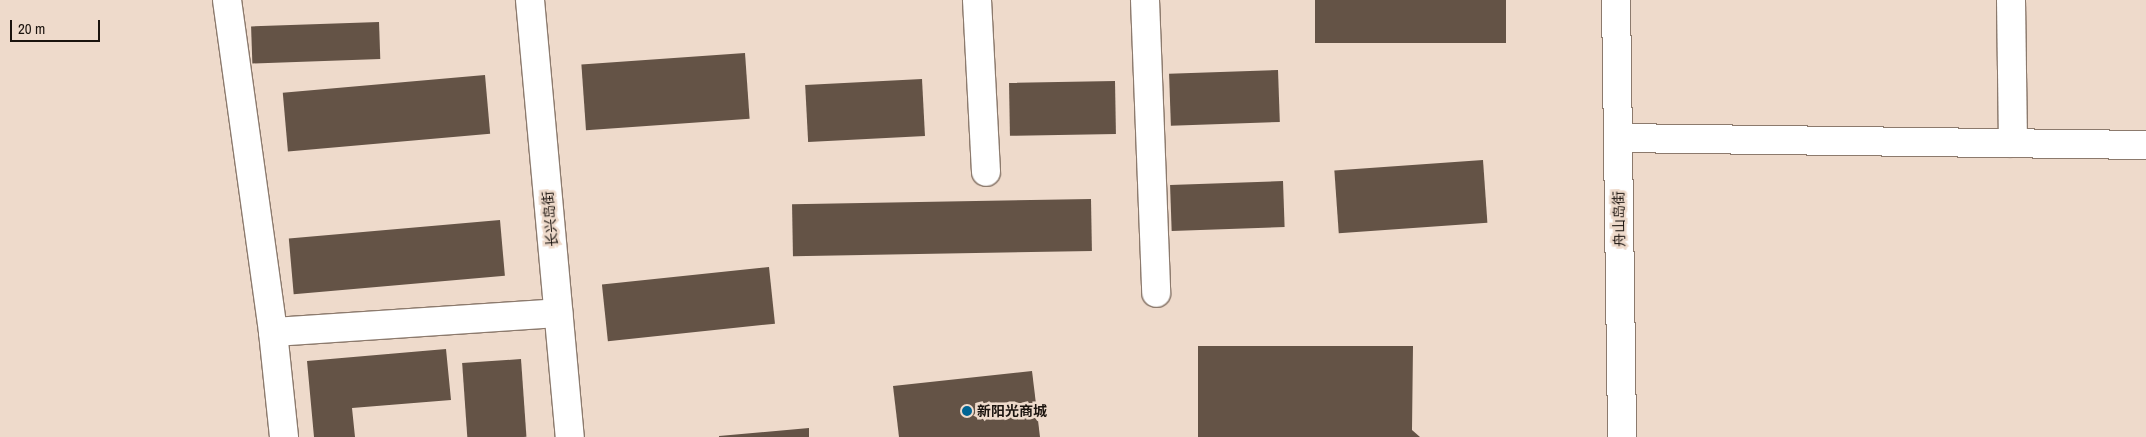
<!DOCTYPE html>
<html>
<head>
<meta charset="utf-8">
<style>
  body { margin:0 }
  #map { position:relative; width:2146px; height:437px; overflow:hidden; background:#eedacb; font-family:"Archivo Narrow","Noto Sans SC",sans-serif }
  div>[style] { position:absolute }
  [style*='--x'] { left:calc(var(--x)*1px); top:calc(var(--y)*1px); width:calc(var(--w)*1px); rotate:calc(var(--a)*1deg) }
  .building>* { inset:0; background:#645346; transform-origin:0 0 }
  .roads { filter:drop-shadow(1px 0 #8c7a6d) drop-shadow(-1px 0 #8c7a6d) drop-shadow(0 1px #8c7a6d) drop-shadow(0 -1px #8c7a6d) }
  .minor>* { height:28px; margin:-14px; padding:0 14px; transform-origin:14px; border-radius:14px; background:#fff }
  .tertiary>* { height:28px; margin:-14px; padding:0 14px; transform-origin:14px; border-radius:14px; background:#fff }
  .dots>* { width:14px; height:14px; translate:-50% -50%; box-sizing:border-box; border:2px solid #eedacb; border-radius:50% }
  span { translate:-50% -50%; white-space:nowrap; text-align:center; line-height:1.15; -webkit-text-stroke:5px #eedacb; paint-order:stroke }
  .street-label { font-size:14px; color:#1a130e }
  .poi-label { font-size:14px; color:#1a130e; font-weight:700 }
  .left { translate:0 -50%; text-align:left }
  .scale { position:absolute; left:10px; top:20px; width:90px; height:22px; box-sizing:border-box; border:2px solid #1a130e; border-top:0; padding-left:6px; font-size:15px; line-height:18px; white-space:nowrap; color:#1a130e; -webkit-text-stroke:4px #eedacb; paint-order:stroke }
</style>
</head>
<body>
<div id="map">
  <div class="building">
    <i style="left:1315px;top:0;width:191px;height:43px"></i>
    <i style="left:379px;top:22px;width:37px;height:128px;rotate:88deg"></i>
    <i style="left:745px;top:53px;width:66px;height:164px;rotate:86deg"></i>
    <i style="left:1278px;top:70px;width:52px;height:109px;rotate:88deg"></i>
    <i style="left:485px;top:75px;width:59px;height:203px;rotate:85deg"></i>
    <i style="left:922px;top:79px;width:57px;height:117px;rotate:87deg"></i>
    <i style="left:1115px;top:81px;width:53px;height:106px;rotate:89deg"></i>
    <i style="left:1483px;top:160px;width:63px;height:149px;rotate:86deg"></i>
    <i style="left:1283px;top:181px;width:46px;height:113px;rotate:88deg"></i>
    <i style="left:1091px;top:199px;width:52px;height:299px;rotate:89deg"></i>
    <i style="left:500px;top:220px;width:56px;height:212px;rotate:85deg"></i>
    <i style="left:769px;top:267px;width:57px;height:168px;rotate:84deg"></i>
    <i style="clip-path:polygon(1198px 346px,1413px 346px,1412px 430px,1420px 437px,1198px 437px)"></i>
    <i style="clip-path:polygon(446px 349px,451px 400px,352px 408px,355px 437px,314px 437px,307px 361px)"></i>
    <i style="left:521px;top:359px;width:78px;height:59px;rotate:86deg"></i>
    <i style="clip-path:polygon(1032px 371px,1040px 437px,899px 437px,893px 386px)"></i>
    <i style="clip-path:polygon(809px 428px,809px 437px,719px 437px,719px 436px)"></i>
  </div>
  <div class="roads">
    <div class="minor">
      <i style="--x:227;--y:0;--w:335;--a:82.1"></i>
      <i style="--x:273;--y:332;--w:106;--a:84"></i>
      <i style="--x:530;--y:0;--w:439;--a:84.8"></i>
      <i style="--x:977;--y:0;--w:172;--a:87"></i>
      <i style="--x:1145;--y:0;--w:293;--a:87.8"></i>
      <i style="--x:2011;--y:0;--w:143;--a:89.2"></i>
      <i style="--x:1618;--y:138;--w:528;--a:0.76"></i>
      <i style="--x:273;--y:332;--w:286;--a:-3.8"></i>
    </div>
    <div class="tertiary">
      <i style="--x:1616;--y:0;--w:437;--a:89.2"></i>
    </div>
  </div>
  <div class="dots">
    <i style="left:967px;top:411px;background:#006493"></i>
  </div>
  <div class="street-label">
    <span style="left:550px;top:219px;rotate:-95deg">长兴岛街</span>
    <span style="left:1619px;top:219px;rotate:-91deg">舟山岛街</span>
  </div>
  <div class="poi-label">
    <span class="left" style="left:977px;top:411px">新阳光商城</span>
  </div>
  <div class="scale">20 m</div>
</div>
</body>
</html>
